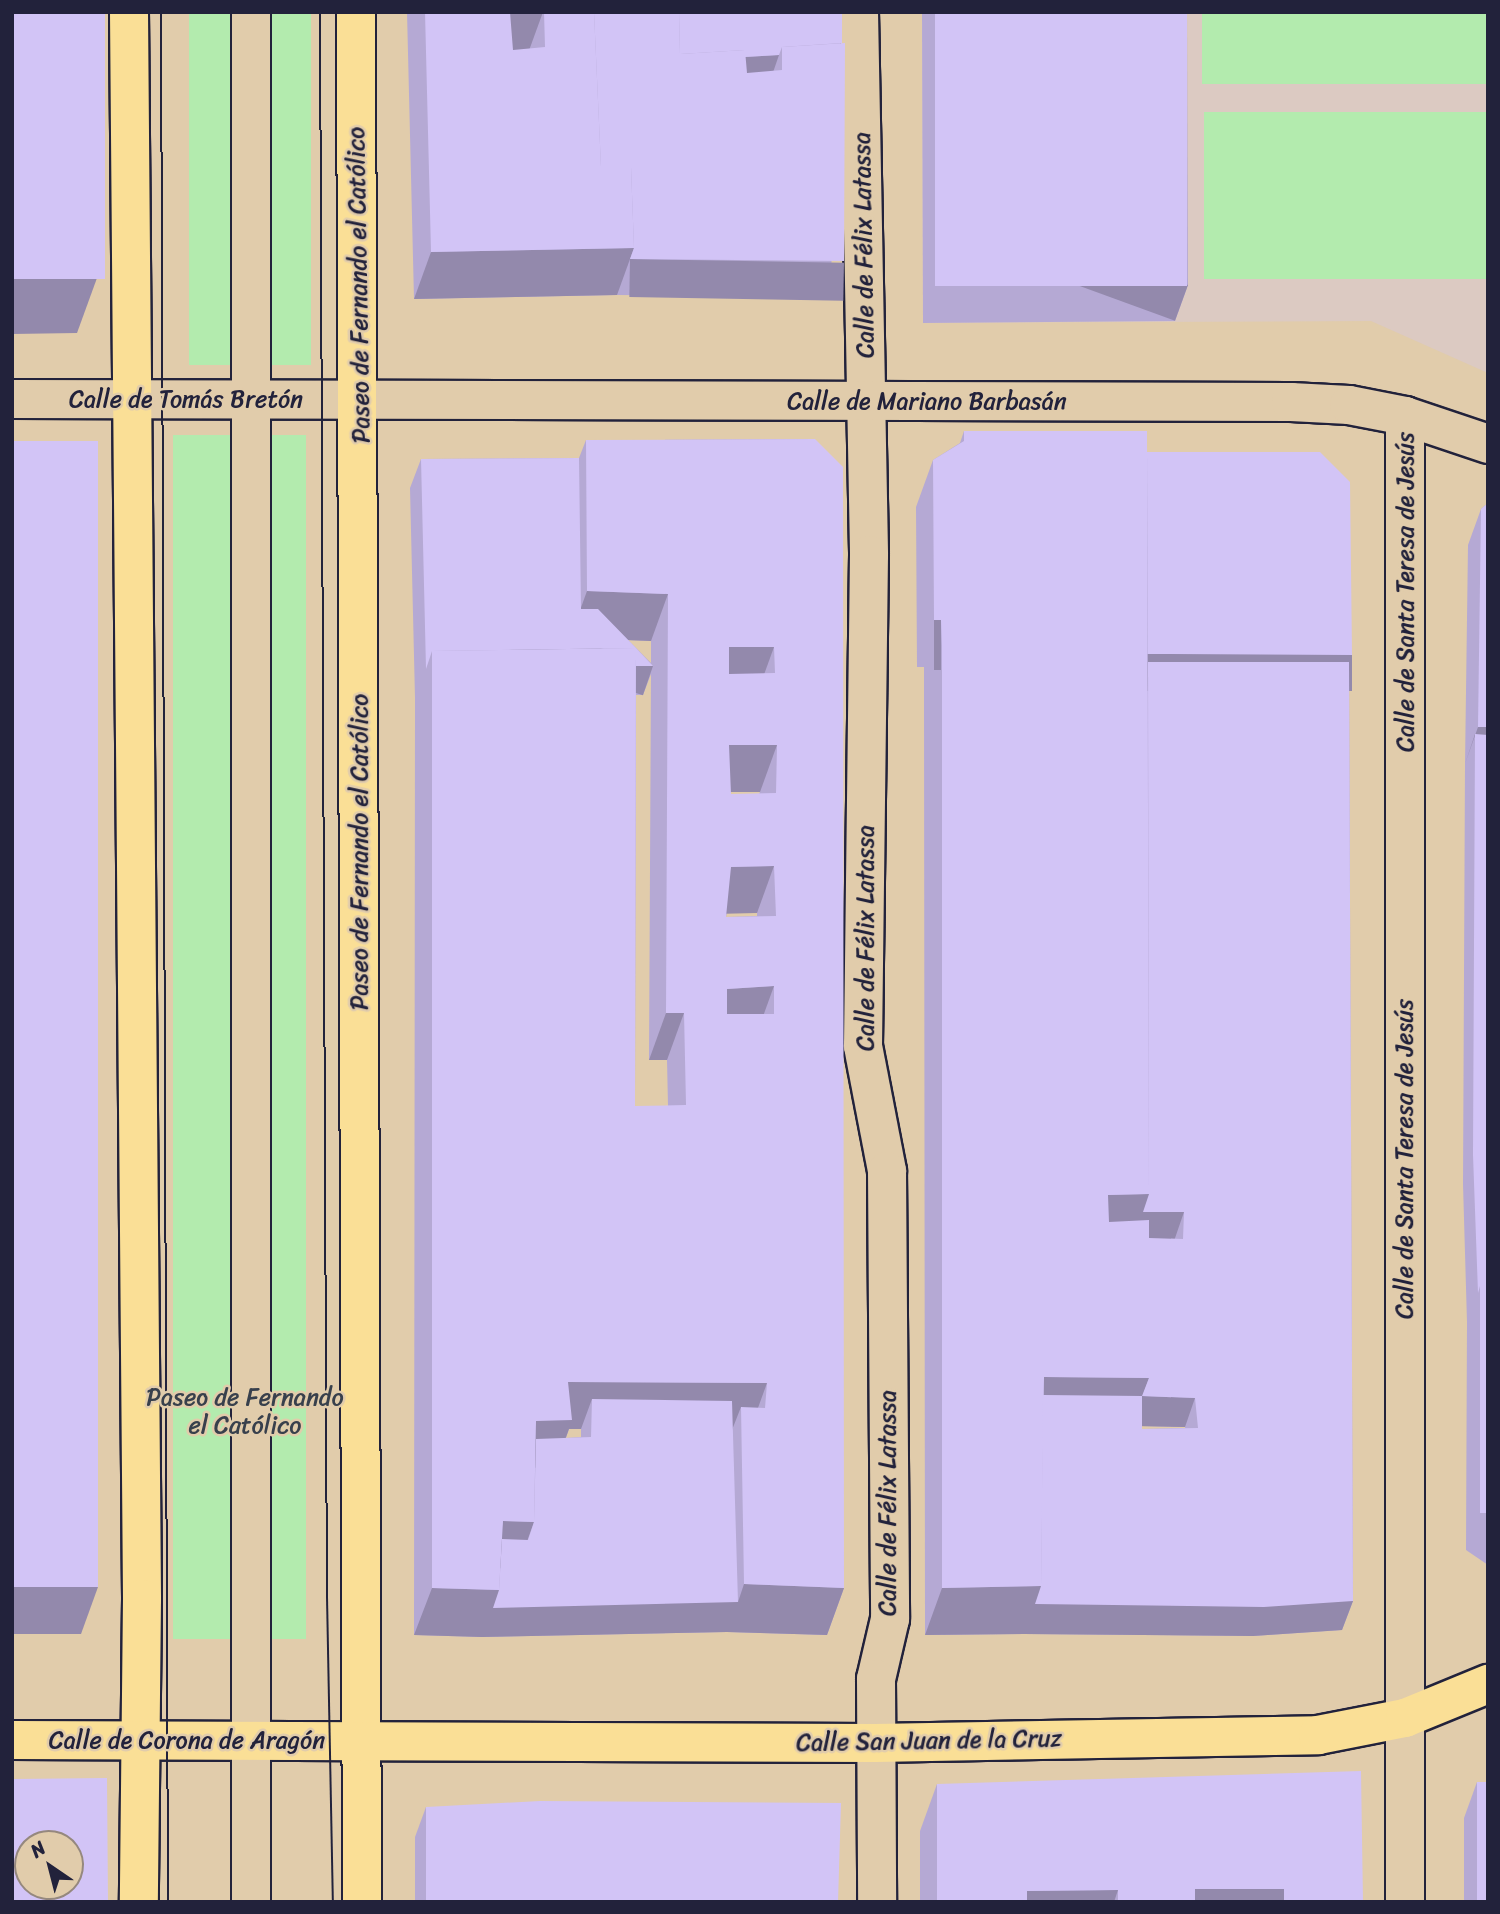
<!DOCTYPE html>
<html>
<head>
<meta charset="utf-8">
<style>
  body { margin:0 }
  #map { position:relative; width:1500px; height:1914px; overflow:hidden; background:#e1ccab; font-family:Sriracha,sans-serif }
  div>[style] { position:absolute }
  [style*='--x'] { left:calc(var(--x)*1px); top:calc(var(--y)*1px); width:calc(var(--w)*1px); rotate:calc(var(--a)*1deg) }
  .built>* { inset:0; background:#dccac2 }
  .green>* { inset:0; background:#b3ebae; transform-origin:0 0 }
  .roads { filter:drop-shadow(2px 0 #22223b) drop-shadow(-2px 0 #22223b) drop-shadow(0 2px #22223b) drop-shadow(0 -2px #22223b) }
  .minor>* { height:38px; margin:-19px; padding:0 19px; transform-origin:19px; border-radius:19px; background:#e1ccab }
  .major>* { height:38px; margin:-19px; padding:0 19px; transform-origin:19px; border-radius:19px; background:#fadf96 }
  .tram>* { height:2px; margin:-1px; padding:0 1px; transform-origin:1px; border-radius:1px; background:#22223b }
  .wall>* { inset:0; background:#b5a9d4 }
  .shaded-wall>* { inset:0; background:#9389ac; transform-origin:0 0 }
  .building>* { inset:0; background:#d2c4f6; transform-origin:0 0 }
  span { translate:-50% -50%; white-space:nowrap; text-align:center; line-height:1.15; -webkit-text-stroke:5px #e1ccab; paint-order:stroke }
  .street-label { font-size:24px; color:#22223b }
  .park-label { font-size:24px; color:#38404c }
  .frame { position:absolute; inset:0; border:14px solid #22223b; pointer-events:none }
  .north { position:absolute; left:14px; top:1830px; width:70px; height:70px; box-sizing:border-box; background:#e1ccab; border:2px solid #95887e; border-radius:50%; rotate:325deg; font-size:19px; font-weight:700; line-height:28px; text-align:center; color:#22223b }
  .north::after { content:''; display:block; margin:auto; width:24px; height:32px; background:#22223b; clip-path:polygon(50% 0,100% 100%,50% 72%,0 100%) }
</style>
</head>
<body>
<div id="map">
  <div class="built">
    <i style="clip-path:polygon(922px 12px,1488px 12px,1488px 373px,1371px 321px,923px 323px)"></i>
  </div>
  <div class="green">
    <i style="left:189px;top:12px;width:122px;height:353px"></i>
    <i style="left:1202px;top:12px;width:286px;height:72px"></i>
    <i style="left:1204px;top:112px;width:284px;height:167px"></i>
    <i style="left:173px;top:435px;width:133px;height:1204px"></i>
  </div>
  <div class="roads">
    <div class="minor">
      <i style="--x:859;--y:12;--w:543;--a:88.94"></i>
      <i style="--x:869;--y:555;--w:491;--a:90.7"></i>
      <i style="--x:863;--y:1046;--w:127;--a:79.1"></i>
      <i style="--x:887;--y:1171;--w:448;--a:89.6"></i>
      <i style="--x:890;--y:1619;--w:62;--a:103.1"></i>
      <i style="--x:876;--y:1679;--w:223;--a:89.7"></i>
      <i style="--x:12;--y:399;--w:1279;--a:0.13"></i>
      <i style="--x:1291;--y:402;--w:58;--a:3"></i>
      <i style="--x:1349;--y:405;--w:57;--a:11.1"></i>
      <i style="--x:1405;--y:416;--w:88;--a:18.6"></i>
      <i style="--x:251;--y:1902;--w:1890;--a:-90"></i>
      <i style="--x:1405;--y:1902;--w:1486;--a:-90"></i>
    </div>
    <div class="major">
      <i style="--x:129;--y:12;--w:1587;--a:89.53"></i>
      <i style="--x:142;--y:1599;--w:303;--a:90.6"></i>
      <i style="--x:356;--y:12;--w:1890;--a:89.82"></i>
      <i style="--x:12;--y:1740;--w:863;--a:0.2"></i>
      <i style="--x:875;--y:1743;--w:443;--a:-1"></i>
      <i style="--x:1318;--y:1735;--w:89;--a:-11.1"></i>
      <i style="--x:1405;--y:1718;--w:90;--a:-22.3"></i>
    </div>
  </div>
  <div class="tram">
    <i style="--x:161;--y:12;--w:1890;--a:89.79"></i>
    <i style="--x:320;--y:12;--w:1585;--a:89.75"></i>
    <i style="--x:327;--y:1597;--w:305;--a:88.9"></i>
  </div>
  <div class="wall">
    <i style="clip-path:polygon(407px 12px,842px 12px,830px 297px,617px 295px,414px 299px)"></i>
    <i style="clip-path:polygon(922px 12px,1187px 12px,1188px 285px,1175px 321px,923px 323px)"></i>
    <i style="clip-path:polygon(evenodd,964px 431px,1147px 452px,1352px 655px,1349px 662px,1353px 1601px,1342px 1630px,1253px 1636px,1024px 1634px,925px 1635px,924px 693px,924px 667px,917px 667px,916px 507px,933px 460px,960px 443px,964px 431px,1142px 1426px,1185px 1427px,1185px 1428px,1142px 1429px,1142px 1426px)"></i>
    <i style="clip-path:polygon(evenodd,815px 439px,844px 1588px,827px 1635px,727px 1632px,482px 1637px,414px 1635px,415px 698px,410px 488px,421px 459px,579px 458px,586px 440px,815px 439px,628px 640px,651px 641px,651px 663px,628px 640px,815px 439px,651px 674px,649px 1060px,667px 1060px,668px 1106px,635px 1106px,636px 695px,643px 695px,651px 674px,815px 439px,731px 792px,760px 792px,759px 794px,731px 794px,731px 792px,815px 439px,727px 913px,757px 913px,757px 916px,726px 917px,727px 913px,815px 439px,569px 1429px,581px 1429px,581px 1437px,566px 1438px,569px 1429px)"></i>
    <i style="clip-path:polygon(1488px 503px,1488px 1565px,1466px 1550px,1467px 1322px,1463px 1184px,1465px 764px,1468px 545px,1481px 509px)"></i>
    <i style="clip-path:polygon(1477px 1782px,1488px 1902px,1464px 1902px,1464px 1818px)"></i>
    <i style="clip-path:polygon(937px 1784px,1363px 1902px,920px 1902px,920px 1831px)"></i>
    <i style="clip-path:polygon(426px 1807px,838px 1902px,415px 1902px,415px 1837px)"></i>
  </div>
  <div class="shaded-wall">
    <i style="clip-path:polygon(510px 12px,543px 12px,527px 56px,493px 58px)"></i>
    <i style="clip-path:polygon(779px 55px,769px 84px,677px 61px)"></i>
    <i style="clip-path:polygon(634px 248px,617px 295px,414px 299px,431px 252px)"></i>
    <i style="left:630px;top:259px;width:214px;height:38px;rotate:1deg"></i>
    <i style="clip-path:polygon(97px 278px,77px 333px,12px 334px,12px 279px)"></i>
    <i style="left:1188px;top:285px;width:38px;height:252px;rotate:110deg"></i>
    <i style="clip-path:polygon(587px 591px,668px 594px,651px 641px,570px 638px)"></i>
    <i style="left:934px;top:620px;width:7px;height:50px"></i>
    <i style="clip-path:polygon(729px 647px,774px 647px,757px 694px,712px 694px)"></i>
    <i style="left:1144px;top:654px;width:208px;height:37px"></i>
    <i style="left:653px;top:666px;width:31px;height:221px;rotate:109deg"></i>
    <i style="clip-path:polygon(1478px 727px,1488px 727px,1488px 764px,1475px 734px,1465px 764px)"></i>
    <i style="clip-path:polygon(729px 745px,777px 745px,760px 792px,712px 792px)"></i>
    <i style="clip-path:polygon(774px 866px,757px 913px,714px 914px,731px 867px)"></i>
    <i style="clip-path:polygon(774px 986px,757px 1033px,710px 1036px,727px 989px)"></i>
    <i style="clip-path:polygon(666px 1013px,684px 1013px,667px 1060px,649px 1060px)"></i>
    <i style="clip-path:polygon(1149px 1194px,1184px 1212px,1174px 1241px,1091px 1242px,1108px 1195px)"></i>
    <i style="clip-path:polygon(1044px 1377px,1149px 1378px,1132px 1426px,1037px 1424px)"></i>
    <i style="clip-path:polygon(568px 1382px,767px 1383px,750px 1430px,741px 1407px,732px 1430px,592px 1399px,581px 1429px,569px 1429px,555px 1467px,529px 1468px,536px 1421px)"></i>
    <i style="clip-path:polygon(1142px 1396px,1195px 1398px,1185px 1427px,1132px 1426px)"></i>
    <i style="clip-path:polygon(503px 1521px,534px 1522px,517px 1569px,495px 1568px)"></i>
    <i style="clip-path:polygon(744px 1584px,844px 1588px,827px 1635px,727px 1632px,482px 1637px,414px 1635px,432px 1588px,499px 1590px,738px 1602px)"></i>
    <i style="clip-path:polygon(1041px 1586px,1353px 1601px,1342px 1630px,1253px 1636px,1024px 1634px,925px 1635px,942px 1588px)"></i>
    <i style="clip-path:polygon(12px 1587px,98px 1587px,81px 1634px,12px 1634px)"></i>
    <i style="left:1195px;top:1889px;width:89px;height:14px"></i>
    <i style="clip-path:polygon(1118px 1890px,1114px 1902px,1023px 1902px,1027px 1891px)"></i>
  </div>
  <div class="building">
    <i style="left:12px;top:12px;width:93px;height:267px"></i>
    <i style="clip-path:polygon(425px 12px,510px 12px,513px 50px,545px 47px,544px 12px,594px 12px,601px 167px,631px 167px,634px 248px,431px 252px)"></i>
    <i style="clip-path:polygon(594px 12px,679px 12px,680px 54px,745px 50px,747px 73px,782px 70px,782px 47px,845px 43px,844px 261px,630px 259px,634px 248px,631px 167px,601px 167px)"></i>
    <i style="clip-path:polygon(679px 12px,842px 12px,842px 43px,782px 47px,779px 55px,745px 57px,745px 50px,680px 54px)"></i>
    <i style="left:935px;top:12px;width:252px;height:274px"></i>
    <i style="clip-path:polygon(964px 431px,1147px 431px,1149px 1194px,1108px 1195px,1109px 1222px,1149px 1220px,1149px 1378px,1044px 1377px,1041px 1586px,942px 1588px,942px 646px,941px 620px,934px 620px,933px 460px,964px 441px)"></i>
    <i style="clip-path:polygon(evenodd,815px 439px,843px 467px,844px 1588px,744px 1584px,741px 1407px,765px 1408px,767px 1383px,568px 1382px,572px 1420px,536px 1421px,534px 1522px,503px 1521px,499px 1590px,432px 1588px,432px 651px,636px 648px,635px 1106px,686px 1105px,684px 1013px,666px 1013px,668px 594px,587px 591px,586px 440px,815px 439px,729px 647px,774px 647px,775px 673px,729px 674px,729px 647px,815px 439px,729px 745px,777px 745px,776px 793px,731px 794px,729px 745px,815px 439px,774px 866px,776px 916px,726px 917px,731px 867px,774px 866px,815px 439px,774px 986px,774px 1014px,727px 1014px,727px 989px,774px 986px)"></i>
    <i style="left:12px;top:441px;width:86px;height:1146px"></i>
    <i style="clip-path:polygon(1147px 452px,1320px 452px,1350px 482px,1352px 655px,1148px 654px)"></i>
    <i style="clip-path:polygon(579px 458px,581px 609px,598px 609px,636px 648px,432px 651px,426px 669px,421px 459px)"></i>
    <i style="clip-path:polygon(1488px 503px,1488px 727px,1478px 727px,1481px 509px)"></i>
    <i style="clip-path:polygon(636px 648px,653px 666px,636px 666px)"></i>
    <i style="clip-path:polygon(evenodd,1148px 662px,1349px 662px,1353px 1601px,1264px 1607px,1035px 1604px,1041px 1586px,1043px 1395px,1142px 1396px,1149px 1378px,1149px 1238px,1183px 1239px,1184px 1212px,1143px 1212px,1149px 1194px,1148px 662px,1142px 1396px,1195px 1398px,1198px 1428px,1142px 1429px,1142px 1396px)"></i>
    <i style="clip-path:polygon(1475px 734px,1488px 735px,1488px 1286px,1480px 1286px,1478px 1293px,1473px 1155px)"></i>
    <i style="left:1480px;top:1286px;width:8px;height:227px"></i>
    <i style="clip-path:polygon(592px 1399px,732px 1401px,738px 1602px,493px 1608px,499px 1590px,502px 1539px,528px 1540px,534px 1522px,536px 1439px,591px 1437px)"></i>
    <i style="clip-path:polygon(1361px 1771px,1363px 1902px,1284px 1902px,1284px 1889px,1195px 1889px,1195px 1902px,1118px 1902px,1118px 1890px,1027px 1891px,1027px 1902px,937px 1902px,937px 1784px)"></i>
    <i style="clip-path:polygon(evenodd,107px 1778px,108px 1902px,12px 1902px,12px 1779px,107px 1778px,28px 1844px,70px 1844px,70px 1886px,28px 1886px,28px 1844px)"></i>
    <i style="left:1477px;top:1782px;width:11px;height:120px"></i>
    <i style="clip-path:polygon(540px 1801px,841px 1803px,838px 1902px,426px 1902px,426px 1807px)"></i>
  </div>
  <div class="street-label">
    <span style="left:864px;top:245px;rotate:-91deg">Calle de Félix Latassa</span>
    <span style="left:359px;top:285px;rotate:-91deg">Paseo de Fernando el Católico</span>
    <span style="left:186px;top:400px">Calle de Tomás Bretón</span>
    <span style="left:927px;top:402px">Calle de Mariano Barbasán</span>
    <span style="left:1406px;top:592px;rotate:-90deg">Calle de Santa Teresa de Jesús</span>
    <span style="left:360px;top:852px;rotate:-90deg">Paseo de Fernando el Católico</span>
    <span style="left:866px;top:938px;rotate:-90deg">Calle de Félix Latassa</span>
    <span style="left:1405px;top:1159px;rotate:-90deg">Calle de Santa Teresa de Jesús</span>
    <span style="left:888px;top:1503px;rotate:-90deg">Calle de Félix Latassa</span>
    <span style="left:187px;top:1741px">Calle de Corona de Aragón</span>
    <span style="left:929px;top:1741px;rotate:-1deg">Calle San Juan de la Cruz</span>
  </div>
  <div class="park-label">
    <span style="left:245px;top:1412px">Paseo de Fernando<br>el Católico</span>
  </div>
  <div class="frame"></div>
  <div class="north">N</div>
</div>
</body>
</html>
